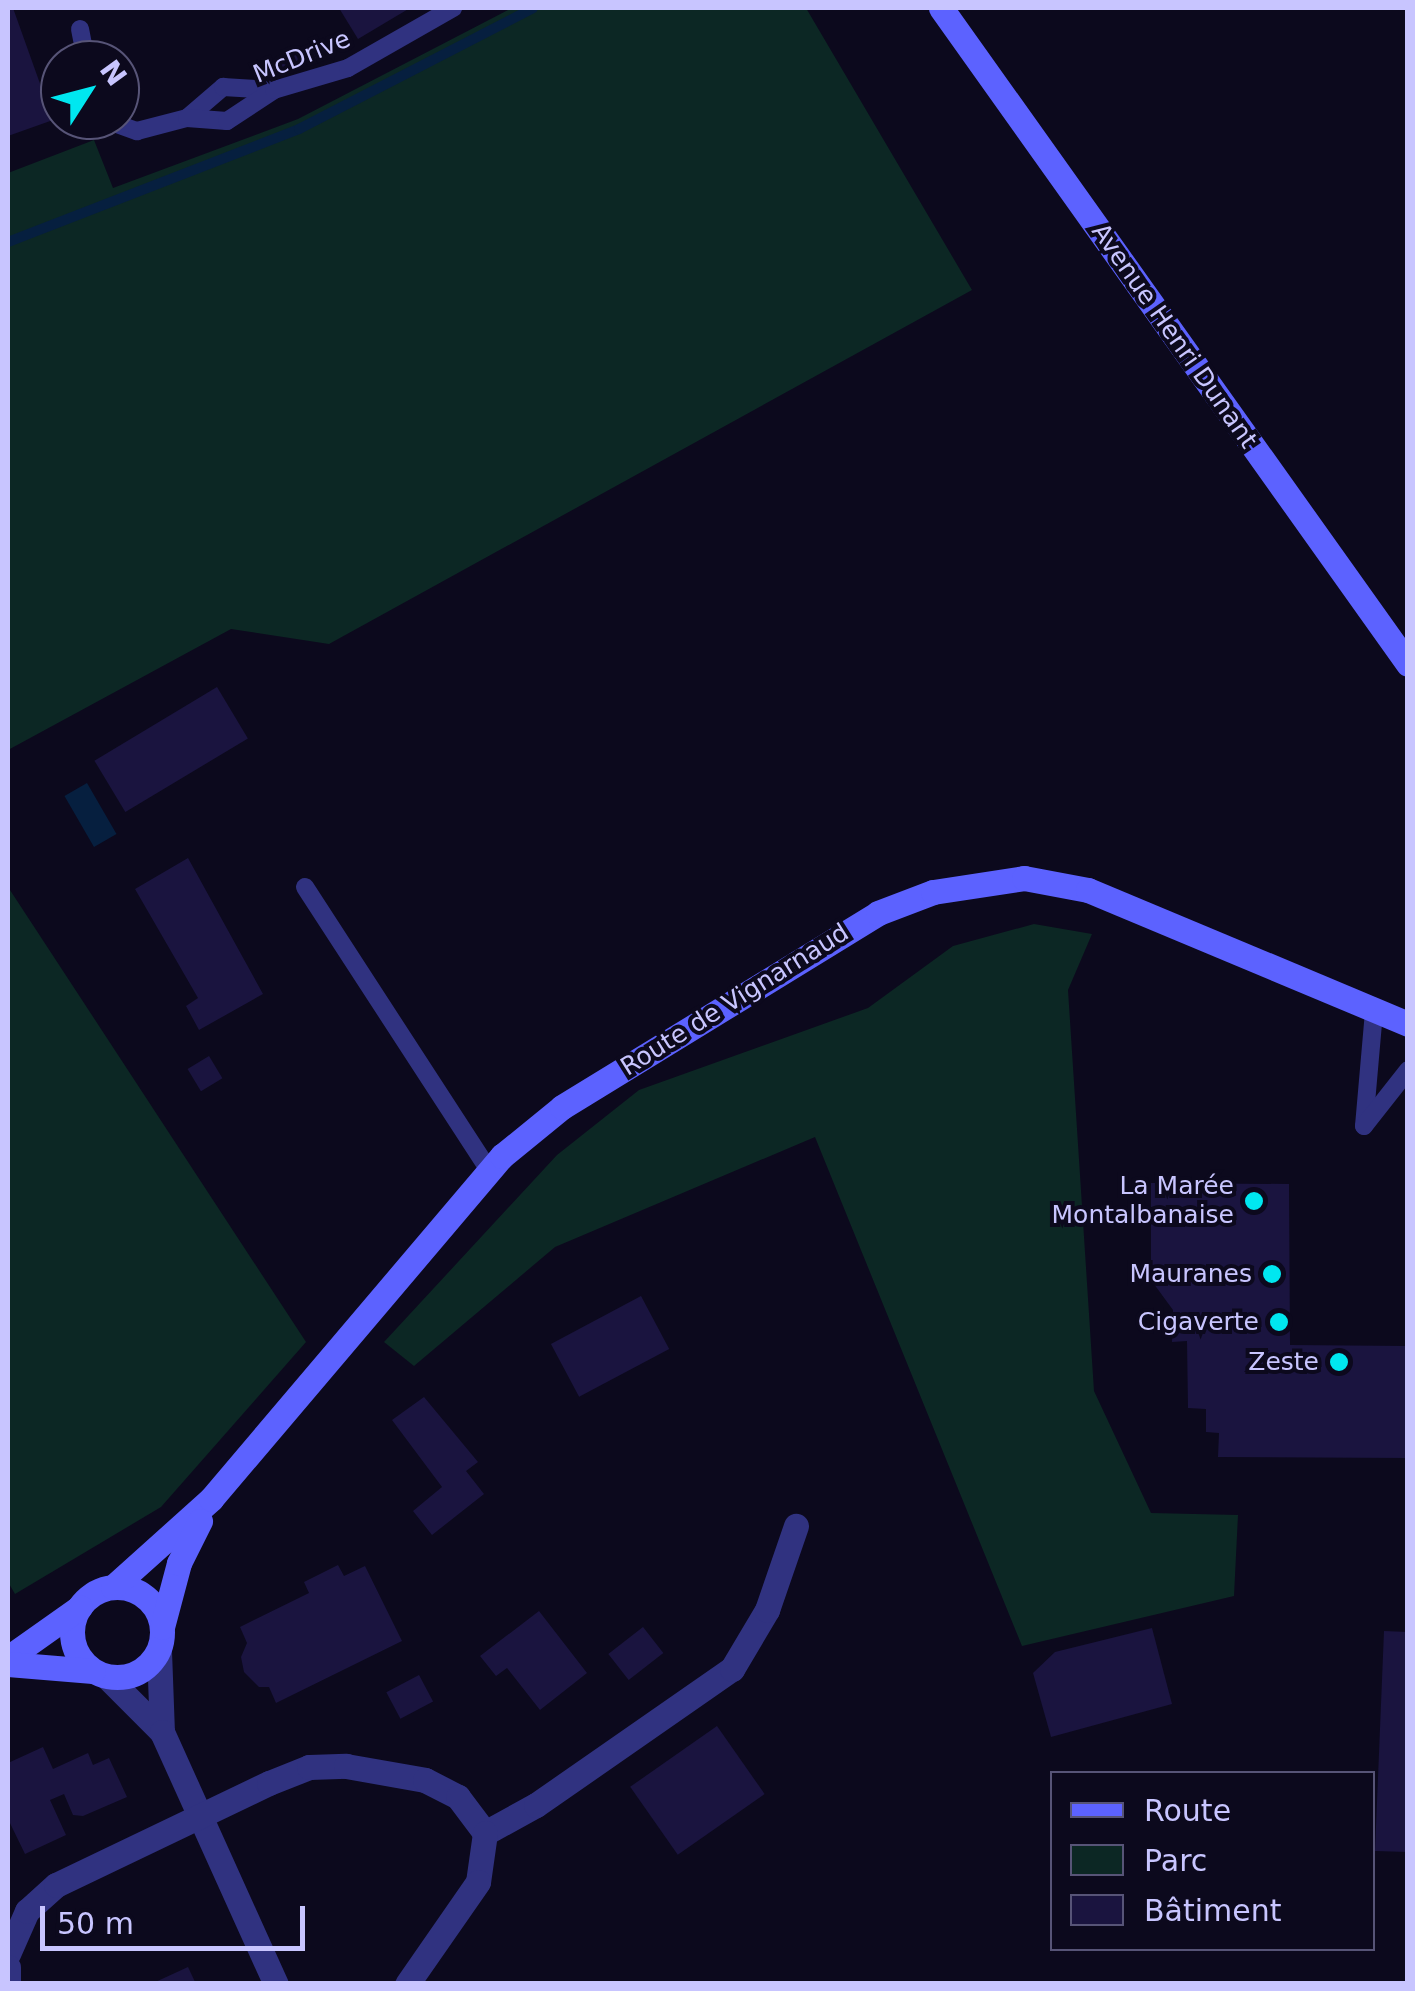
<!DOCTYPE html>
<html>
<head>
<meta charset="utf-8">
<style>
  body { margin:0 }
  #map { position:relative; width:1415px; height:1991px; overflow:hidden; background:#0c091d; font-family:"DejaVu Sans",sans-serif }
  div>[style] { position:absolute }
  [style*='--x'] { left:calc(var(--x)*1px); top:calc(var(--y)*1px); width:calc(var(--w)*1px); rotate:calc(var(--a)*1deg) }
  .green>* { inset:0; background:#0c2724 }
  .water>* { inset:0; background:#061f3f; transform-origin:0 0 }
  .stream>* { height:10px; margin:-5px; padding:0 5px; transform-origin:5px; border-radius:5px; background:#061f3f }
  .building>* { inset:0; background:#1a143f; transform-origin:0 0 }
  .lane>* { height:18px; margin:-9px; padding:0 9px; transform-origin:9px; border-radius:9px; background:#303280 }
  .street>* { height:25px; margin:-12.5px; padding:0 12.5px; transform-origin:12.5px; border-radius:12.5px; background:#303280 }
  .secondary>* { height:25px; margin:-12.5px; padding:0 12.5px; transform-origin:12.5px; border-radius:12.5px; background:#5c62ff }
  .secondary>.ring { margin:-12.5px; padding:0; box-sizing:content-box; background:none; border:25px solid #5c62ff; border-radius:50% }
  .dots>* { width:28px; height:28px; translate:-50% -50%; box-sizing:border-box; border:5px solid #0c091d; border-radius:50% }
  span { translate:-50% -50%; white-space:nowrap; text-align:center; line-height:1.15; -webkit-text-stroke:8px #0c091d; paint-order:stroke }
  .street-label { font-size:25px; color:#c8c5ff }
  .poi-label { font-size:25px; color:#c8c5ff }
  .right { translate:-100% -50%; text-align:right }
  .frame { position:absolute; inset:0; border:10px solid #c8c5ff; pointer-events:none }
  .legend { position:absolute; left:1050px; top:1771px; width:325px; height:180px; box-sizing:border-box; background:#0c091d; border:2px solid #575477; margin:0; padding:12px 18px; list-style:none; font-size:30px; color:#c8c5ff }
  .legend li { display:flex; align-items:center; gap:20px; height:50px }
  .legend b { width:50px; border:2px solid #575477 }
  .north { position:absolute; left:40px; top:40px; width:100px; height:100px; box-sizing:border-box; background:#0c091d; border:2px solid #575477; border-radius:50%; rotate:54deg; font-size:28px; font-weight:700; line-height:40px; text-align:center; color:#c8c5ff }
  .north::after { content:''; display:block; margin:auto; width:35px; height:45px; background:#00e7f0; clip-path:polygon(50% 0,100% 100%,50% 72%,0 100%) }
  .scale { position:absolute; left:40px; top:1906px; width:265px; height:45px; box-sizing:border-box; border:5px solid #c8c5ff; border-top:0; padding-left:12px; font-size:30px; line-height:35px; white-space:nowrap; color:#c8c5ff; -webkit-text-stroke:8px #0c091d; paint-order:stroke }
</style>
</head>
<body>
<div id="map">
  <div class="green">
    <i style="clip-path:polygon(512px 8px,806px 8px,972px 290px,329px 644px,231px 629px,8px 750px,8px 173px,94px 140px,113px 188px,298px 119px)"></i>
    <i style="clip-path:polygon(8px 887px,306px 1342px,161px 1507px,15px 1594px,8px 1582px)"></i>
    <i style="clip-path:polygon(1034px 924px,1092px 934px,1068px 990px,1094px 1391px,1151px 1513px,1238px 1515px,1234px 1596px,1022px 1646px,815px 1137px,555px 1247px,414px 1366px,384px 1342px,557px 1155px,639px 1090px,868px 1008px,953px 946px)"></i>
  </div>
  <div class="water">
    <i style="left:87px;top:783px;width:59px;height:26px;rotate:60deg"></i>
  </div>
  <div class="stream">
    <i style="--x:8;--y:242;--w:312;--a:-21.2"></i>
    <i style="--x:299;--y:129;--w:263;--a:-27.3"></i>
  </div>
  <div class="building">
    <i style="clip-path:polygon(8px 8px,13px 8px,53px 120px,8px 136px)"></i>
    <i style="clip-path:polygon(339px 8px,410px 8px,358px 39px)"></i>
    <i style="left:313px;top:47px;width:12px;height:38px;rotate:66deg"></i>
    <i style="left:217px;top:687px;width:60px;height:143px;rotate:59deg"></i>
    <i style="clip-path:polygon(188px 858px,263px 994px,199px 1030px,186px 1006px,198px 998px,135px 889px)"></i>
    <i style="left:209px;top:1056px;width:26px;height:25px;rotate:59deg"></i>
    <i style="clip-path:polygon(1151px 1183px,1289px 1184px,1290px 1345px,1408px 1346px,1408px 1458px,1218px 1457px,1219px 1433px,1206px 1432px,1206px 1409px,1188px 1408px,1187px 1341px,1172px 1342px,1173px 1310px,1151px 1280px)"></i>
    <i style="left:641px;top:1296px;width:60px;height:102px;rotate:62deg"></i>
    <i style="clip-path:polygon(424px 1397px,478px 1462px,466px 1471px,484px 1494px,432px 1535px,413px 1511px,442px 1487px,392px 1420px)"></i>
    <i style="clip-path:polygon(338px 1565px,344px 1576px,365px 1566px,402px 1641px,276px 1703px,269px 1687px,259px 1687px,244px 1672px,241px 1657px,247px 1643px,240px 1627px,309px 1593px,304px 1582px)"></i>
    <i style="clip-path:polygon(539px 1611px,587px 1673px,540px 1710px,507px 1668px,496px 1676px,480px 1656px)"></i>
    <i style="left:643px;top:1627px;width:33px;height:44px;rotate:52deg"></i>
    <i style="clip-path:polygon(1152px 1628px,1172px 1704px,1051px 1737px,1033px 1673px,1055px 1652px)"></i>
    <i style="clip-path:polygon(1384px 1631px,1408px 1632px,1408px 1852px,1375px 1851px)"></i>
    <i style="left:419px;top:1675px;width:30px;height:37px;rotate:62deg"></i>
    <i style="left:717px;top:1726px;width:83px;height:106px;rotate:55deg"></i>
    <i style="clip-path:polygon(43px 1747px,53px 1769px,88px 1753px,93px 1765px,109px 1758px,127px 1797px,83px 1816px,73px 1815px,64px 1794px,50px 1800px,66px 1835px,25px 1854px,8px 1819px,8px 1763px)"></i>
    <i style="clip-path:polygon(188px 1967px,196px 1984px,151px 1984px)"></i>
  </div>
  <div class="lane">
    <i style="--x:80;--y:29;--w:32;--a:79"></i>
    <i style="--x:187;--y:118;--w:48;--a:-40.7"></i>
    <i style="--x:223;--y:87;--w:50;--a:3.4"></i>
    <i style="--x:106;--y:120;--w:33;--a:20"></i>
    <i style="--x:137;--y:131;--w:52;--a:-14.6"></i>
    <i style="--x:187;--y:118;--w:40;--a:4.3"></i>
    <i style="--x:227;--y:121;--w:56;--a:-33.4"></i>
    <i style="--x:274;--y:90;--w:77;--a:-16.6"></i>
    <i style="--x:348;--y:68;--w:121;--a:-29.7"></i>
    <i style="--x:305;--y:887;--w:338;--a:57"></i>
    <i style="--x:1364;--y:1126;--w:115;--a:-85"></i>
    <i style="--x:1364;--y:1126;--w:71;--a:-51.8"></i>
  </div>
  <div class="street">
    <i style="--x:159;--y:1651;--w:81;--a:87.9"></i>
    <i style="--x:106;--y:1676;--w:79;--a:45"></i>
    <i style="--x:162;--y:1732;--w:277;--a:65.7"></i>
    <i style="--x:485;--y:1833;--w:58;--a:-28.8"></i>
    <i style="--x:536;--y:1805;--w:239;--a:-34.8"></i>
    <i style="--x:732;--y:1669;--w:69;--a:-59.3"></i>
    <i style="--x:767;--y:1610;--w:89;--a:-71"></i>
    <i style="--x:8;--y:1954;--w:47;--a:-66.2"></i>
    <i style="--x:27;--y:1911;--w:39;--a:-42"></i>
    <i style="--x:56;--y:1885;--w:236;--a:-25.6"></i>
    <i style="--x:269;--y:1783;--w:43;--a:-21.8"></i>
    <i style="--x:309;--y:1767;--w:37;--a:-2"></i>
    <i style="--x:346;--y:1766;--w:80;--a:10"></i>
    <i style="--x:425;--y:1780;--w:37;--a:27"></i>
    <i style="--x:458;--y:1797;--w:45;--a:53.1"></i>
    <i style="--x:485;--y:1833;--w:49;--a:98.1"></i>
    <i style="--x:478;--y:1882;--w:124;--a:124.8"></i>
    <i style="--x:8;--y:1967;--w:17;--a:90"></i>
  </div>
  <div class="secondary">
    <i style="--x:941;--y:8;--w:805;--a:54.55"></i>
    <i class="ring" style="left:72px;top:1587px;width:65px;height:65px"></i>
    <i style="--x:113;--y:1587;--w:132;--a:-41.9"></i>
    <i style="--x:211;--y:1499;--w:450;--a:-49.7"></i>
    <i style="--x:502;--y:1156;--w:77;--a:-39.2"></i>
    <i style="--x:562;--y:1107;--w:371;--a:-31.5"></i>
    <i style="--x:878;--y:913;--w:59;--a:-20.9"></i>
    <i style="--x:933;--y:892;--w:92;--a:-8.7"></i>
    <i style="--x:1024;--y:878;--w:65;--a:10.6"></i>
    <i style="--x:1088;--y:890;--w:347;--a:22.7"></i>
    <i style="--x:162;--y:1627;--w:66;--a:-75.1"></i>
    <i style="--x:179;--y:1563;--w:47;--a:-63.4"></i>
    <i style="--x:8;--y:1658;--w:88;--a:-35.3"></i>
    <i style="--x:8;--y:1664;--w:85;--a:4.7"></i>
  </div>
  <div class="dots">
    <i style="left:1254px;top:1201px;background:#00e7f0"></i>
    <i style="left:1272px;top:1274px;background:#00e7f0"></i>
    <i style="left:1279px;top:1322px;background:#00e7f0"></i>
    <i style="left:1339px;top:1362px;background:#00e7f0"></i>
  </div>
  <div class="street-label">
    <span style="left:302px;top:57px;rotate:-22deg">McDrive</span>
    <span style="left:1174px;top:336px;rotate:55deg">Avenue Henri Dunant</span>
    <span style="left:735px;top:1000px;rotate:-32deg">Route de Vignarnaud</span>
  </div>
  <div class="poi-label">
    <span class="right" style="left:1234px;top:1201px">La Marée<br>Montalbanaise</span>
    <span class="right" style="left:1252px;top:1274px">Mauranes</span>
    <span class="right" style="left:1259px;top:1322px">Cigaverte</span>
    <span class="right" style="left:1319px;top:1362px">Zeste</span>
  </div>
  <div class="frame"></div>
  <ul class="legend">
  <li><b style="height:12px;background:#5c62ff"></b>Route</li>
  <li><b style="height:28px;background:#0c2724"></b>Parc</li>
  <li><b style="height:28px;background:#1a143f"></b>Bâtiment</li>
  </ul>
  <div class="north">N</div>
  <div class="scale">50 m</div>
</div>
</body>
</html>
